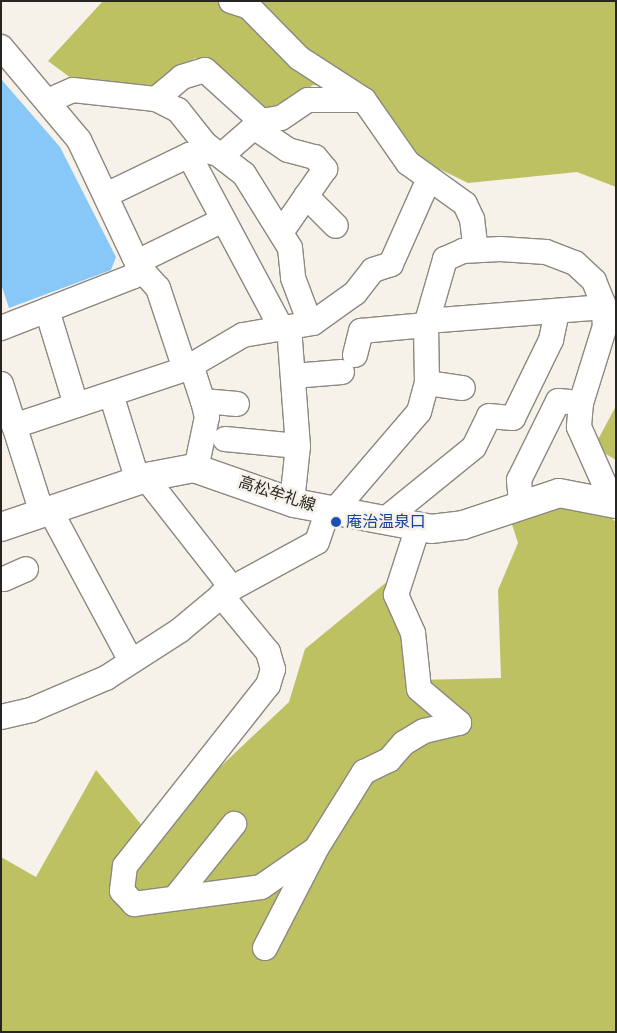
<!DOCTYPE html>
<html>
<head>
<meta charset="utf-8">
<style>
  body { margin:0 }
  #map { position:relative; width:617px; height:1033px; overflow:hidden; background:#f6f2e9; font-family:"Times New Roman","Noto Sans JP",serif }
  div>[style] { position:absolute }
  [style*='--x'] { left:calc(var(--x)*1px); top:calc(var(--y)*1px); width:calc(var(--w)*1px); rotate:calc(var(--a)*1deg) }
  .forest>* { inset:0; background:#bec162 }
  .water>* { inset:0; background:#87c8f8 }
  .roads { filter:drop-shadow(1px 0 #8b887f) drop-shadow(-1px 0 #8b887f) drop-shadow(0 1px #8b887f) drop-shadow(0 -1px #8b887f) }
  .minor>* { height:24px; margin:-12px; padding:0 12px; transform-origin:12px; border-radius:12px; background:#fff }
  .major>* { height:28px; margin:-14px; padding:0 14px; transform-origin:14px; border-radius:14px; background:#fff }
  .dots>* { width:14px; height:14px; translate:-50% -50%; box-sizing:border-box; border:2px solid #f6f2e9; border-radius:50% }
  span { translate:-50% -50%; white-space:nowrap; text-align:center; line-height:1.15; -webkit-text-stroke:5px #f6f2e9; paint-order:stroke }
  .street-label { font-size:16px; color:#262521 }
  .transit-label { font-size:16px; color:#164399 }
  .left { translate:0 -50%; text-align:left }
  .frame { position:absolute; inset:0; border:2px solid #262521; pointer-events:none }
</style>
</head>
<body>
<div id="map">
  <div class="forest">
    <i style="clip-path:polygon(103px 1px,616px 1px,616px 187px,577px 172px,468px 183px,417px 158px,367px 90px,313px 85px,292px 99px,260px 111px,195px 58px,154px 89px,83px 87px,48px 61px)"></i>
    <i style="clip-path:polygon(616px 406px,616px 460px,594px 447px)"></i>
    <i style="clip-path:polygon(558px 501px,591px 502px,616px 522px,616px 1032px,1px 1032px,1px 857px,36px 877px,96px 770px,149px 834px,289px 702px,305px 649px,400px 571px,417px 680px,501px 678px,498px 590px,518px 543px,510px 518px)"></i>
  </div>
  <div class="water">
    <i style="clip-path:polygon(1px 79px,60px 147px,116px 257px,111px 270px,9px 308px,1px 284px)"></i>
  </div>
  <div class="roads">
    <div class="minor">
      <i style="--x:231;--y:1;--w:19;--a:18"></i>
      <i style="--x:249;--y:7;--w:71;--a:45.6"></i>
      <i style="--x:299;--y:58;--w:77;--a:32.9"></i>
      <i style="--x:364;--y:100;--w:77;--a:55.1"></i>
      <i style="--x:408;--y:163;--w:70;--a:35.7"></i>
      <i style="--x:465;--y:204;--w:17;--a:65"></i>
      <i style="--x:472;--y:219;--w:31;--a:83"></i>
      <i style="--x:1;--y:47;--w:121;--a:50"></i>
      <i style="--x:79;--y:140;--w:140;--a:64.7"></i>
      <i style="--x:139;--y:267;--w:10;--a:119"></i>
      <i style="--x:134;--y:276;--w:143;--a:158.6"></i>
      <i style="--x:156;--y:99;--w:25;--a:27"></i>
      <i style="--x:178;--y:110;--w:43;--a:51.5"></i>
      <i style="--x:205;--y:144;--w:49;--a:37.6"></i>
      <i style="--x:244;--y:174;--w:87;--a:58.1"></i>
      <i style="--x:290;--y:248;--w:30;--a:84"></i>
      <i style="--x:293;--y:278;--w:48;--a:69.3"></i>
      <i style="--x:48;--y:101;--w:27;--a:-24"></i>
      <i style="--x:73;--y:90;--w:83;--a:6.2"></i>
      <i style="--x:156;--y:99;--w:34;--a:-40"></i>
      <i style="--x:182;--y:77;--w:24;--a:-17"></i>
      <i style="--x:205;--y:70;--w:76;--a:42.3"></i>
      <i style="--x:261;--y:121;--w:20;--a:-9"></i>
      <i style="--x:281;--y:118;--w:32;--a:-34"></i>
      <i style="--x:308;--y:100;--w:56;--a:0"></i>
      <i style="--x:261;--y:121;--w:52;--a:138.9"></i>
      <i style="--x:222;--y:155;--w:16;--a:-165"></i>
      <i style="--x:207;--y:151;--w:18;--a:167"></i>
      <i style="--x:189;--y:155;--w:197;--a:61.9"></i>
      <i style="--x:254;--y:127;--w:41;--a:34.1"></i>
      <i style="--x:288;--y:150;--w:28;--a:15"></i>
      <i style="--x:315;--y:157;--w:16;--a:50"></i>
      <i style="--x:325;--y:169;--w:75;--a:124.7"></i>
      <i style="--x:106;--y:195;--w:92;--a:-25.7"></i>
      <i style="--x:306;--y:196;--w:42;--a:45"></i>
      <i style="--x:137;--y:262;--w:93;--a:-26"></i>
      <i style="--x:139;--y:267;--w:28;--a:48"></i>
      <i style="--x:158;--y:288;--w:85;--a:71.6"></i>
      <i style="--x:185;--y:369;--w:67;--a:-30.4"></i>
      <i style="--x:243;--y:335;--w:71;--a:-9.7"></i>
      <i style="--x:313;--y:323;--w:52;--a:-35.5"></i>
      <i style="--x:355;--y:293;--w:29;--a:-52"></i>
      <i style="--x:373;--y:270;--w:19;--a:-18"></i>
      <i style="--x:391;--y:264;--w:91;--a:-66"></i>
      <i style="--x:47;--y:310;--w:99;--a:73"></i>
      <i style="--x:427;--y:321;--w:178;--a:-4.5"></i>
      <i style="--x:289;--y:327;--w:119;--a:85.7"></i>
      <i style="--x:298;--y:446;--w:56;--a:96.1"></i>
      <i style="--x:355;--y:355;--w:25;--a:-76"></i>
      <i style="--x:361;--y:331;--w:65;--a:-5.3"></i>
      <i style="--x:293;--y:376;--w:49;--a:-4.7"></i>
      <i style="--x:427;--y:383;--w:36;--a:8"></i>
      <i style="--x:1;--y:384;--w:135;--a:72.4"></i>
      <i style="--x:111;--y:394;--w:91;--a:72.8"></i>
      <i style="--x:14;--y:426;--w:180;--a:-18.4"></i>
      <i style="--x:185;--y:369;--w:10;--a:29"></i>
      <i style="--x:194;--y:374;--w:28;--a:72"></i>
      <i style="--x:203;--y:401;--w:34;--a:5"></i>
      <i style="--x:225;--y:439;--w:73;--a:5.5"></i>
      <i style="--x:196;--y:469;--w:53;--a:-78.1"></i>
      <i style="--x:207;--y:417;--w:16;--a:-104"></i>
      <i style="--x:146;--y:478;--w:140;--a:52"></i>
      <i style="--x:521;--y:503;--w:23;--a:-95"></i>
      <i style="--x:519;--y:480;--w:88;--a:-63.7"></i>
      <i style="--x:558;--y:401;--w:23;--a:5"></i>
      <i style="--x:50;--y:510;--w:171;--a:61.8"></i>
      <i style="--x:334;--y:511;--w:130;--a:-49.4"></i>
      <i style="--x:419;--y:412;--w:30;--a:-75"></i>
      <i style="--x:427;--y:383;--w:58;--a:-91"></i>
      <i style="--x:426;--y:325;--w:69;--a:-73.9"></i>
      <i style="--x:445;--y:259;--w:20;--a:-24"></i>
      <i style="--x:463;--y:251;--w:37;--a:-3"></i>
      <i style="--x:500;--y:249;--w:46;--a:3.7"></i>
      <i style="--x:546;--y:252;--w:31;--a:21"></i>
      <i style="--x:575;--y:263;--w:26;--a:43"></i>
      <i style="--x:594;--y:281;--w:24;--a:68"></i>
      <i style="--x:603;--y:303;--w:23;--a:85"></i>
      <i style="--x:605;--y:326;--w:81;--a:107.3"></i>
      <i style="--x:581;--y:403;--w:24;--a:95"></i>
      <i style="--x:579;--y:427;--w:71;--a:66"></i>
      <i style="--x:608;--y:492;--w:8;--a:97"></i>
      <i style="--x:383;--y:521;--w:117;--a:-39.1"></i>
      <i style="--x:474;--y:447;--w:34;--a:-64"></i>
      <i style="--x:489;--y:416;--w:24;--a:5"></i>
      <i style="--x:513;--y:418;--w:87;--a:-64"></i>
      <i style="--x:551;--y:340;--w:30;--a:-78"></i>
      <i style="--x:4;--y:579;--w:24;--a:-24"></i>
      <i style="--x:221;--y:595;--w:74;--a:50.5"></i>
      <i style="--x:268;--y:652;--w:18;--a:74"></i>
      <i style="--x:273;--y:669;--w:17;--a:107"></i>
      <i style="--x:268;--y:685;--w:231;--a:128.3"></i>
      <i style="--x:125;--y:866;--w:25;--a:97"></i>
      <i style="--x:122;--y:891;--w:18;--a:47"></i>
      <i style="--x:134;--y:904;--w:128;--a:-7.6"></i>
      <i style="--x:261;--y:887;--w:67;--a:-34.6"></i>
      <i style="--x:316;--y:849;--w:91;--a:-58.1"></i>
      <i style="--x:364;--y:772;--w:28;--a:-26"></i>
      <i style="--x:389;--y:760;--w:23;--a:-49"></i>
      <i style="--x:404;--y:743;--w:23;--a:-31"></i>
      <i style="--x:424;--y:731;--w:36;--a:-13"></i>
      <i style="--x:459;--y:723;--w:52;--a:-139.6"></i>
      <i style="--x:419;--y:689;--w:56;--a:-96.1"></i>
      <i style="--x:413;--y:633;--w:42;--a:-114.1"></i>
      <i style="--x:396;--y:595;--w:71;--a:-72.1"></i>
      <i style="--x:1;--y:717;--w:31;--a:-13"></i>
      <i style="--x:31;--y:710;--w:82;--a:-23.1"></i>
      <i style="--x:106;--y:678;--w:87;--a:-32.8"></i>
      <i style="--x:179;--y:631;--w:62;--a:-39.8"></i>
      <i style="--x:227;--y:591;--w:102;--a:-28.6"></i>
      <i style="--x:317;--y:542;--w:34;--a:-71"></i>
      <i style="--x:175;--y:898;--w:95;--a:-51.4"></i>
      <i style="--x:265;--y:948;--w:107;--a:-62.7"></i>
    </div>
    <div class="major">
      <i style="--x:1;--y:527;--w:159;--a:-18.7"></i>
      <i style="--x:152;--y:476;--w:43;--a:-10.8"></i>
      <i style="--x:194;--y:468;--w:106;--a:19.3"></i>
      <i style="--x:294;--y:503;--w:139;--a:10.7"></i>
      <i style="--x:431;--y:529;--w:32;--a:-7"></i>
      <i style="--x:463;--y:525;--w:101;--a:-18.4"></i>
      <i style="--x:559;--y:493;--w:58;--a:10.9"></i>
    </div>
  </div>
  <div class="dots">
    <i style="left:336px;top:522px;background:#1a4fb4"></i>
  </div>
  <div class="street-label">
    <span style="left:277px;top:494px;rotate:18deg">高松牟礼線</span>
  </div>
  <div class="transit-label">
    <span class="left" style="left:346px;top:522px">庵治温泉口</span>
  </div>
  <div class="frame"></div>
</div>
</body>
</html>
